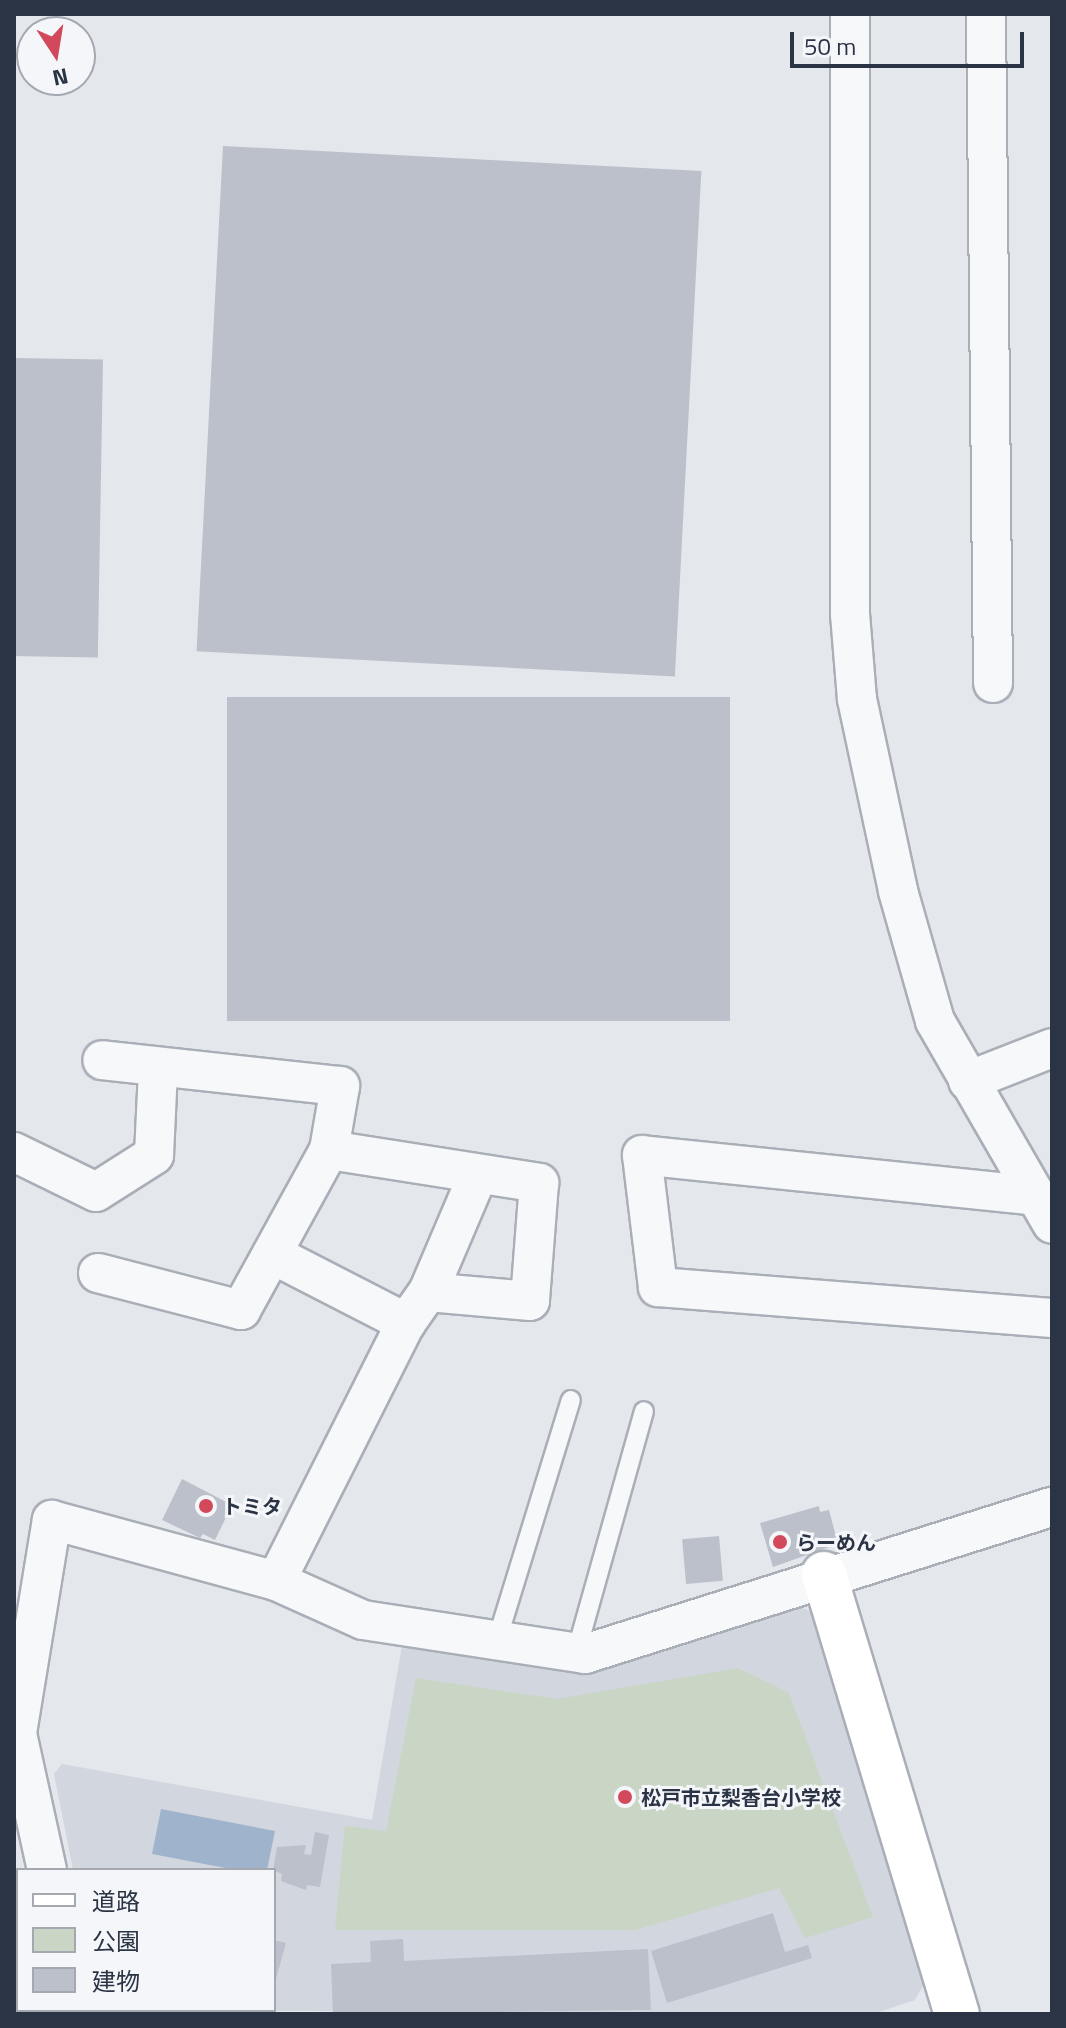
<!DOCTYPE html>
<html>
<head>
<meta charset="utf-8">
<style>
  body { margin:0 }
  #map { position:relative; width:1066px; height:2028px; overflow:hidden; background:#e4e7ec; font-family:"Titillium Web","Noto Sans JP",sans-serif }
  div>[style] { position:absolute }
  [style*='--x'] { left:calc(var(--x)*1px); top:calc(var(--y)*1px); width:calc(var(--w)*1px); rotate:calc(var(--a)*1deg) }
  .built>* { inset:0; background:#d2d6de }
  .green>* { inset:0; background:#c9d6c5 }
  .water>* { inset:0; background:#9fb4cc }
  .building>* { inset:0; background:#bbc0ca; transform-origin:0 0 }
  .roads { filter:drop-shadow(2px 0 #a9aeb7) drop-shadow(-2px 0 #a9aeb7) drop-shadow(0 2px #a9aeb7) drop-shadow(0 -2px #a9aeb7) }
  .lane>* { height:18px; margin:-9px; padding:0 9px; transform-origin:9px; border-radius:9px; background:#f7f8fa }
  .street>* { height:38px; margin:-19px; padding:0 19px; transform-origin:19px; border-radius:19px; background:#f7f8fa }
  .secondary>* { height:44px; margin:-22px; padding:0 22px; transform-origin:22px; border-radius:22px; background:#fff }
  .dots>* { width:22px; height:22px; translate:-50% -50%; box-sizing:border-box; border:4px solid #f4f6f9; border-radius:50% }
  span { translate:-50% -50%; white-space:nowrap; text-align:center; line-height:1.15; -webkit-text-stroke:6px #f4f6f9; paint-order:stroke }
  .poi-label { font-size:20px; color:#2b3445; font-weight:700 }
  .left { translate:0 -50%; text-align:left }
  .frame { position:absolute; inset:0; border:16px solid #2b3445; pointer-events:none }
  .legend { position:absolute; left:16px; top:1868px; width:260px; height:144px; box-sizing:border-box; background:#f4f6f9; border:2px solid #a4a8b1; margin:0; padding:10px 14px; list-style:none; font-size:24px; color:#2b3445 }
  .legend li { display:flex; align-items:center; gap:16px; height:40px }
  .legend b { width:40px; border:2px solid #a4a8b1 }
  .north { position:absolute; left:16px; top:16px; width:80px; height:80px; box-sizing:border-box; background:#f4f6f9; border:2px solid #a4a8b1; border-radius:50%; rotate:168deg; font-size:22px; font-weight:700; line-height:32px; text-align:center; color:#2b3445 }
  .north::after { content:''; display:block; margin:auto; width:28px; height:36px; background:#d1495b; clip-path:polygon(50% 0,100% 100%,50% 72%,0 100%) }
  .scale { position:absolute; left:790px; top:32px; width:234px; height:36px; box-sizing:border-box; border:4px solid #2b3445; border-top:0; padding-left:10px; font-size:24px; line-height:28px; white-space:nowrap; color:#2b3445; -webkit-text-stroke:6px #f4f6f9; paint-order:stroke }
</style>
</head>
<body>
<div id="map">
  <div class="built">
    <i style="clip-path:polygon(791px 1603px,814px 1613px,930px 1973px,915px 2000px,873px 2014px,116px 2010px,274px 2010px,274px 1870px,73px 1870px,54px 1774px,62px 1764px,372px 1820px,403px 1640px,551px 1659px)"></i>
  </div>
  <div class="green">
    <i style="clip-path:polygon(738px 1668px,789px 1693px,873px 1917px,805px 1938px,779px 1888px,635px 1930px,335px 1930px,345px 1826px,386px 1831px,416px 1678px,557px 1699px)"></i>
  </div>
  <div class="water">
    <i style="clip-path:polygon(161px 1809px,275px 1831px,267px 1870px,236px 1870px,152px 1854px)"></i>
  </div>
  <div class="building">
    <i style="left:223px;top:146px;width:479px;height:506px;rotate:3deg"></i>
    <i style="left:14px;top:358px;width:89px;height:298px;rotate:1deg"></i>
    <i style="left:227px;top:697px;width:503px;height:324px"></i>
    <i style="clip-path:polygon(182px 1479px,232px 1505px,215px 1540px,203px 1534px,200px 1538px,162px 1520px)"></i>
    <i style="clip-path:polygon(819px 1506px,820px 1512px,829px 1510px,838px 1544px,773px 1567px,760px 1523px)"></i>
    <i style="left:719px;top:1536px;width:45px;height:37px;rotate:85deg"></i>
    <i style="clip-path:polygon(315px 1832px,329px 1835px,320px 1887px,307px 1885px,306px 1890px,281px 1881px,282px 1874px,273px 1870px,277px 1847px,306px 1845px,304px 1854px,311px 1855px)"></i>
    <i style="clip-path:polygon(773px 1913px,785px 1952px,808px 1945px,812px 1958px,667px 2003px,651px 1951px)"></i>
    <i style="clip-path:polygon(403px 1939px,404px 1961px,648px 1949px,651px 2010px,333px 2014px,331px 1964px,371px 1962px,370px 1941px)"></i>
    <i style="clip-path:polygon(274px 1940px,286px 1943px,275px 1982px,274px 1982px)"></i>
    <i style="clip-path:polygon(205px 2010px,267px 2010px,266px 2014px)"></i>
  </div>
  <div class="roads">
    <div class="lane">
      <i style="--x:497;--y:1640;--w:251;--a:-72.9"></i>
      <i style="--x:576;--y:1653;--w:251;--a:-74.3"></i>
    </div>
    <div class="street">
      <i style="--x:850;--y:14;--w:600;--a:90"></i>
      <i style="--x:850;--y:614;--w:85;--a:85.3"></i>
      <i style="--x:857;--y:699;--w:196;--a:77.9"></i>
      <i style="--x:898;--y:891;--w:135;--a:74.1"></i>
      <i style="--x:935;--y:1021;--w:234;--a:60"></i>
      <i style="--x:986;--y:14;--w:669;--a:89.4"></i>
      <i style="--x:968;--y:1081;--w:90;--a:-21.4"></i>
      <i style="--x:329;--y:1150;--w:213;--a:8.9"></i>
      <i style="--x:539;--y:1183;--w:118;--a:94.4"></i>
      <i style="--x:530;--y:1301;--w:102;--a:-175"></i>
      <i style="--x:14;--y:1152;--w:91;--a:26"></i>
      <i style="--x:96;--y:1192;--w:69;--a:-32.5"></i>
      <i style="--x:154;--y:1155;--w:86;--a:-87.3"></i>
      <i style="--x:1037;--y:1196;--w:397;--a:-174.1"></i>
      <i style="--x:642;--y:1155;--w:133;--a:83.1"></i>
      <i style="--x:658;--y:1287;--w:395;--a:4.5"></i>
      <i style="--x:272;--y:1254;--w:151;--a:27.2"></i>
      <i style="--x:98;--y:1273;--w:148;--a:14.5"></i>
      <i style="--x:241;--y:1310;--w:183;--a:-61.2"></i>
      <i style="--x:329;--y:1150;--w:65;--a:-80.2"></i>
      <i style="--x:340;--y:1086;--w:239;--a:-173.8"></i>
      <i style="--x:276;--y:1581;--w:289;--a:-63.3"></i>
      <i style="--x:406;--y:1323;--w:38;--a:-55"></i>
      <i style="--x:428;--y:1292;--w:125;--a:-66.9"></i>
      <i style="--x:47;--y:1870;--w:140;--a:-102.4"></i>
      <i style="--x:17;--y:1733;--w:216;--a:-80.7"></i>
      <i style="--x:52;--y:1520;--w:232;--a:15.2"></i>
      <i style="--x:276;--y:1581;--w:95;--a:24.1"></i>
      <i style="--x:363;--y:1620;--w:225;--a:8.7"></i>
      <i style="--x:585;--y:1654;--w:490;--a:-17.5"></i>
      <i style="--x:77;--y:2010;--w:4;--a:76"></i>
    </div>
    <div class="secondary">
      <i style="--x:824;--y:1574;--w:460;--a:73.2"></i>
      <i style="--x:14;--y:2011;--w:14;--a:12"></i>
    </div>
  </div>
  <div class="dots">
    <i style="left:206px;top:1506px;background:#d1495b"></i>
    <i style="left:780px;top:1542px;background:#d1495b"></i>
    <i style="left:625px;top:1797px;background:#d1495b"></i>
  </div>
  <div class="poi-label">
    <span class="left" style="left:222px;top:1506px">トミタ</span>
    <span class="left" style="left:796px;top:1542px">らーめん</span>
    <span class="left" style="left:641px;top:1797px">松戸市立梨香台小学校</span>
  </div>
  <div class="frame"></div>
  <ul class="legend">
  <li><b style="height:10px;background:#fff"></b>道路</li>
  <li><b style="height:22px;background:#c9d6c5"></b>公園</li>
  <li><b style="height:22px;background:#bbc0ca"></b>建物</li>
  </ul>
  <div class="north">N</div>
  <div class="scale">50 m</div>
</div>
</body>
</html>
